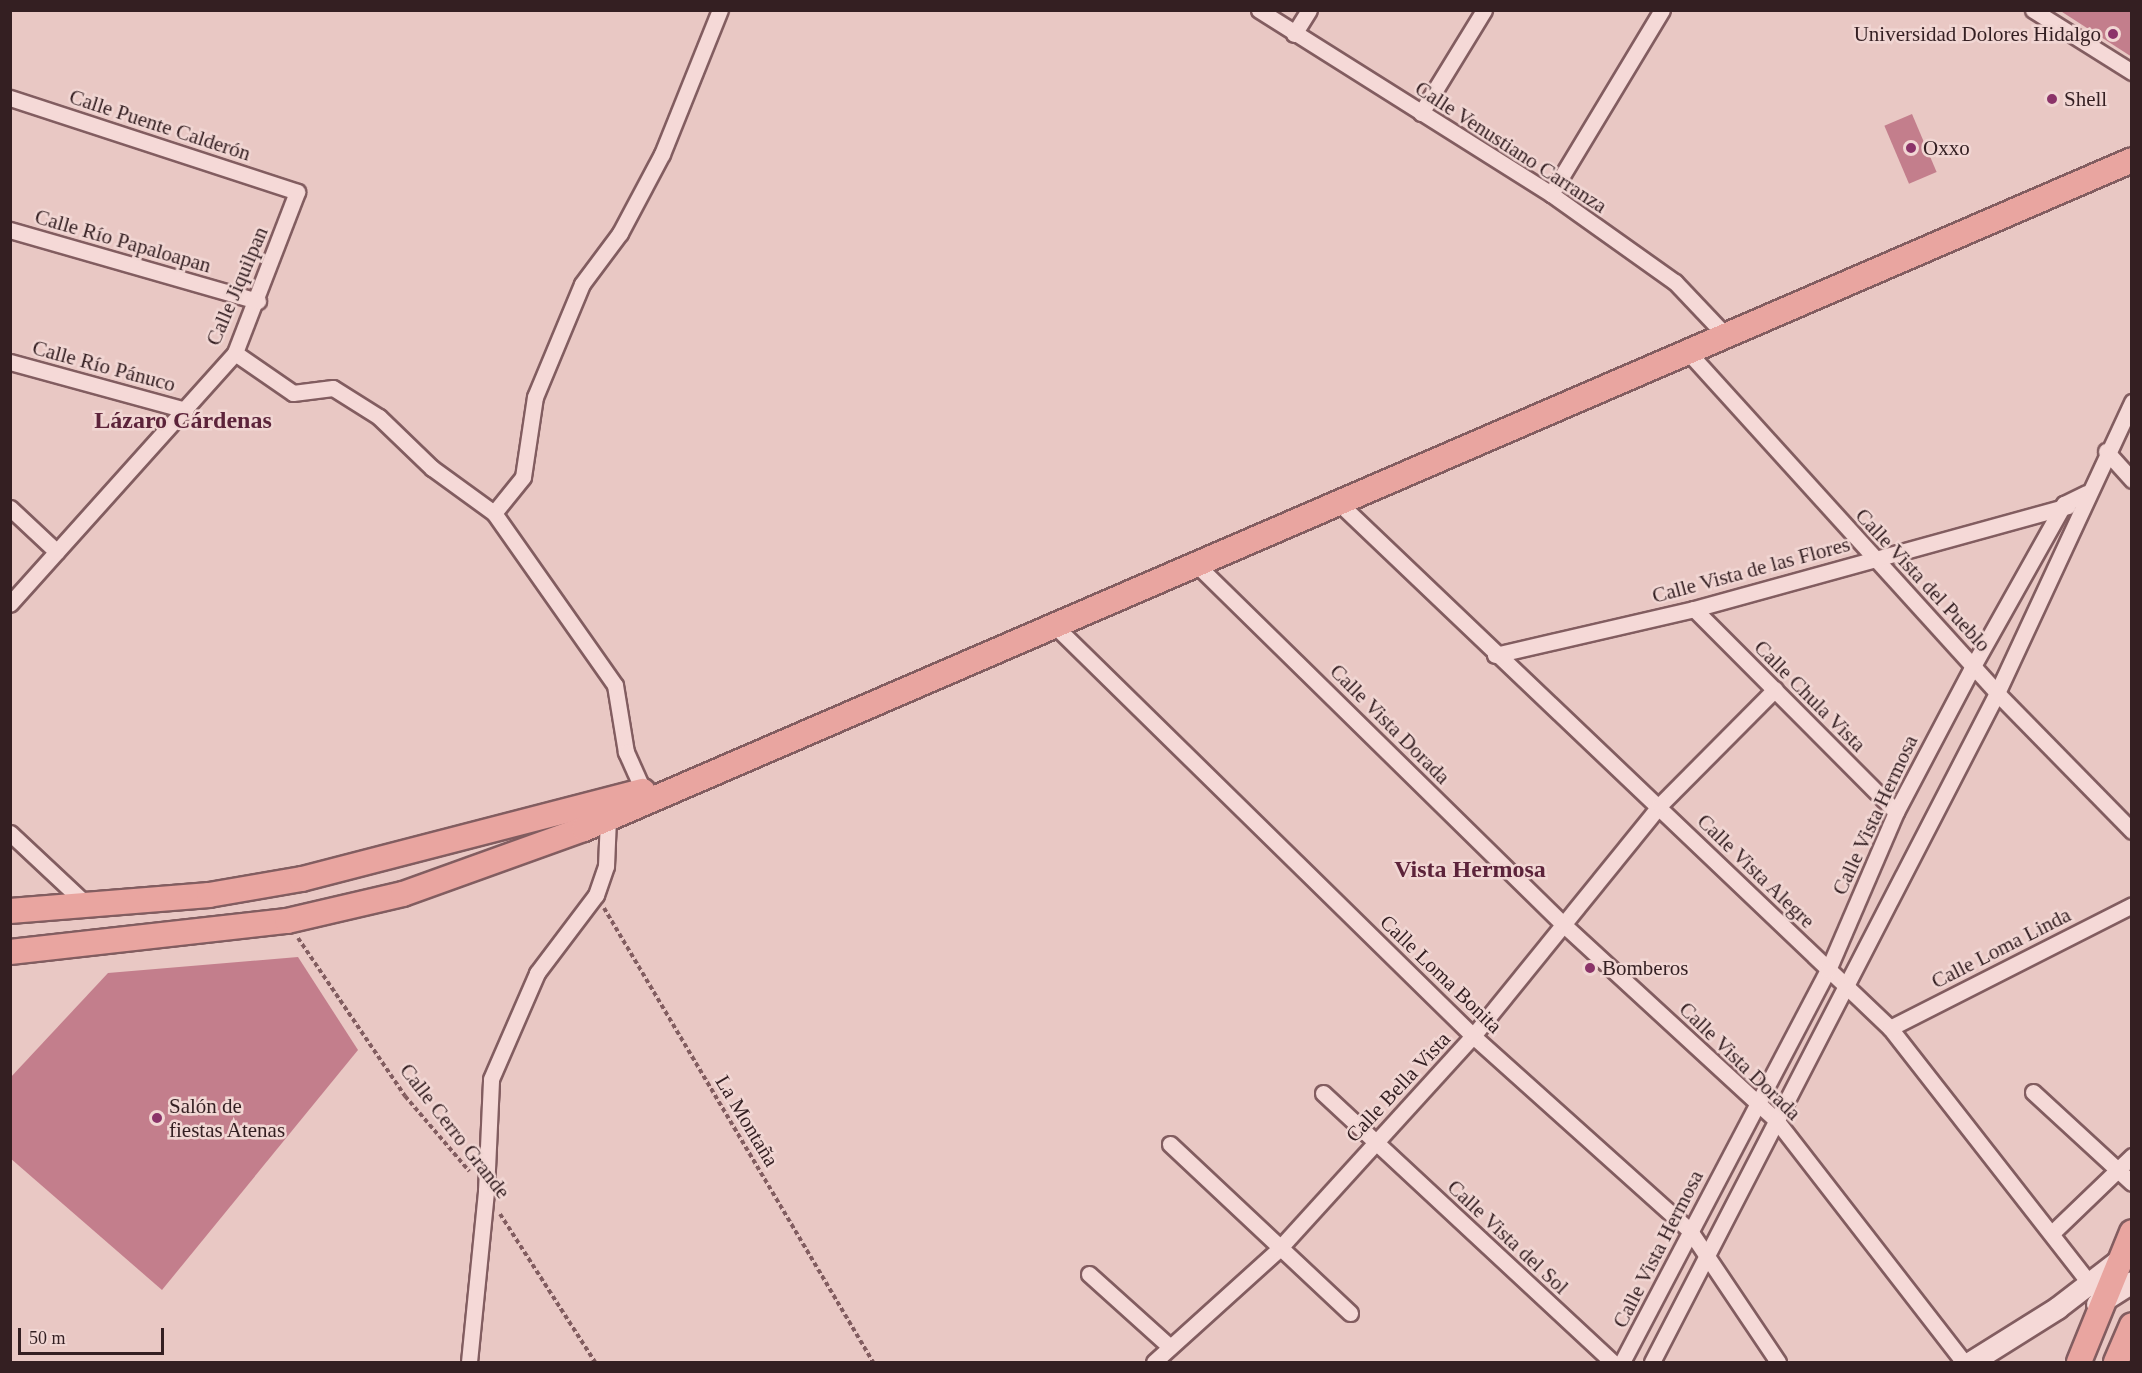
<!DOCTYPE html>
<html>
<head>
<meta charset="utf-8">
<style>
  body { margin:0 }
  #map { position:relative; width:2142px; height:1373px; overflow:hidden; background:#e9c8c4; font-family:Georgia,serif }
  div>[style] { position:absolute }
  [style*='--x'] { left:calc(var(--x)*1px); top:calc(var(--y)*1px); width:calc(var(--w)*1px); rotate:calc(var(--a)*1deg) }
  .building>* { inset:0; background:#c37e8c; transform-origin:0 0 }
  .path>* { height:4px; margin-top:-2px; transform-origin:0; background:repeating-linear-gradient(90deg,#825d60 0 4.5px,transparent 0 7.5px) }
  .roads { filter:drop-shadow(2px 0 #825d60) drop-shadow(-2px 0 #825d60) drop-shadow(0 2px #825d60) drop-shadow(0 -2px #825d60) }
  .street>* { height:15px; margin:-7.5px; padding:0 7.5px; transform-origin:7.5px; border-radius:7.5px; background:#f5d9d7 }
  .secondary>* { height:21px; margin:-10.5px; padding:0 10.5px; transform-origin:10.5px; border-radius:10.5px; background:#f5d9d7 }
  .primary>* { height:24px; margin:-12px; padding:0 12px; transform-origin:12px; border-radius:12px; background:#e9a5a0 }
  .dots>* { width:16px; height:16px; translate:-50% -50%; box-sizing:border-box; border:3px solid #f1d6d3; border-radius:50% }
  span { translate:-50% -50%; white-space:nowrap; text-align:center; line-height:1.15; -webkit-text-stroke:5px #f1d6d3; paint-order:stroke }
  .poi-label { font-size:21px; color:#341f22 }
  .right { translate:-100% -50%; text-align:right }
  .left { translate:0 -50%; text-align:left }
  .street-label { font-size:21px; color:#341f22 }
  .quarter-label { font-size:24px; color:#5c233a; font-weight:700 }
  .frame { position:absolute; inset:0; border:12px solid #341f22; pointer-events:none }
  .scale { position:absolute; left:18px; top:1328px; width:146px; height:27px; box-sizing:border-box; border:3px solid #341f22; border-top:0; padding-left:8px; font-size:18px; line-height:21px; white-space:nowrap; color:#341f22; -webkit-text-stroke:4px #f1d6d3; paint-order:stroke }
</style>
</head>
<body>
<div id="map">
  <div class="building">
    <i style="clip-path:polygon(2059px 10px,2132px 10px,2132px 57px)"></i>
    <i style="left:1912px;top:114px;width:63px;height:30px;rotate:67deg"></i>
    <i style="clip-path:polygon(298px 957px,358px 1050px,162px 1290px,10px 1158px,10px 1078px,108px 973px)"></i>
  </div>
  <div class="path">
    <i style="--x:604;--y:908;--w:528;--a:59.35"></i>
    <i style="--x:298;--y:938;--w:191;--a:55.9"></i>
    <i style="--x:405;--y:1096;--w:99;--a:49.5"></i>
    <i style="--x:500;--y:1214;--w:176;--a:57.3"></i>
  </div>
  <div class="roads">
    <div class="street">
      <i style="--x:1259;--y:10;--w:345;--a:32.2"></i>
      <i style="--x:1551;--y:194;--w:152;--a:35.4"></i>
      <i style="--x:1675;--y:282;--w:74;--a:46.6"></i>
      <i style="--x:2033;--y:10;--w:117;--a:32.1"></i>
      <i style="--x:1294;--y:34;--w:28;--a:-58"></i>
      <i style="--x:10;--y:98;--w:302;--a:18.1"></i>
      <i style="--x:297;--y:192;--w:173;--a:111.1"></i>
      <i style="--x:235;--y:353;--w:337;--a:131.9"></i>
      <i style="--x:1421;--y:113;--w:121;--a:-58.5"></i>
      <i style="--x:1551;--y:194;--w:215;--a:-58.9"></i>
      <i style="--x:10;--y:230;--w:258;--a:16"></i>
      <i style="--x:235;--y:353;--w:70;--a:34.6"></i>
      <i style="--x:293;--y:393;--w:40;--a:-7.1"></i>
      <i style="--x:333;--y:388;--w:54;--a:32.2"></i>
      <i style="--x:379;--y:417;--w:74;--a:43.9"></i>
      <i style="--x:432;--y:468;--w:77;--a:36"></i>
      <i style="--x:494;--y:513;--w:210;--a:54.9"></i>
      <i style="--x:615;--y:685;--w:68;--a:80.7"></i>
      <i style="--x:626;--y:752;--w:51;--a:65.9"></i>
      <i style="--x:1689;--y:353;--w:459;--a:47.8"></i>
      <i style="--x:1997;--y:693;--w:193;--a:45.6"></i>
      <i style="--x:10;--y:362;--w:182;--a:15.3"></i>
      <i style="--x:2106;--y:451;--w:39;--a:48"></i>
      <i style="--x:1340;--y:504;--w:760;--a:43.61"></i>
      <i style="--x:1890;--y:1028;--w:333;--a:52"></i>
      <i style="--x:10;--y:508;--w:64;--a:43.1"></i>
      <i style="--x:494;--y:513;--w:46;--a:-51.1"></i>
      <i style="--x:523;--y:477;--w:81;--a:-81.5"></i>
      <i style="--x:535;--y:397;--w:122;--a:-67.4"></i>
      <i style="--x:582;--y:284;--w:64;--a:-53.3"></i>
      <i style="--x:620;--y:233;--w:89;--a:-62"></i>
      <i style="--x:662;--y:154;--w:155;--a:-68.1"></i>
      <i style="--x:1198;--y:566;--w:513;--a:44.45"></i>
      <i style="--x:1564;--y:925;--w:288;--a:42.6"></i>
      <i style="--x:1776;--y:1120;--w:306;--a:52.2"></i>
      <i style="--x:1694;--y:609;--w:286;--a:45.1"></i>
      <i style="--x:1057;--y:628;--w:583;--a:44.44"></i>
      <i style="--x:1473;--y:1036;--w:292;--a:41.9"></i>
      <i style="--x:1690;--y:1231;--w:158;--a:56.1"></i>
      <i style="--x:1495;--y:655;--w:204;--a:-13"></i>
      <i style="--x:1694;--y:609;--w:388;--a:-15.4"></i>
      <i style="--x:10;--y:833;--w:105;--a:43.1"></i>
      <i style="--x:1890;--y:1028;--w:271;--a:-26.9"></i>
      <i style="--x:2033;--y:1092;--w:134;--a:42.6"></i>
      <i style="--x:1323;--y:1093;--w:395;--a:42.9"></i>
      <i style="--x:1170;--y:1144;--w:247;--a:43.2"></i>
      <i style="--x:2052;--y:1233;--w:111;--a:-43.9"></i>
      <i style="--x:1089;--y:1274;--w:108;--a:42"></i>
      <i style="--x:469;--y:1362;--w:172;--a:-84.3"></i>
      <i style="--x:486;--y:1191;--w:112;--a:-87.4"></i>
      <i style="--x:491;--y:1079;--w:116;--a:-66.5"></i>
      <i style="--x:537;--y:973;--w:98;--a:-52.9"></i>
      <i style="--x:596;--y:895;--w:31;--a:-71"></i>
      <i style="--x:606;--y:866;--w:47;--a:-87.6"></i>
      <i style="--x:1154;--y:1362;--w:167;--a:-42.1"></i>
      <i style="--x:1278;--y:1250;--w:290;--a:-47.7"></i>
      <i style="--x:1473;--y:1036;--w:297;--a:-51"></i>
      <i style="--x:1660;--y:805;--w:163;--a:-45.2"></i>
      <i style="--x:1622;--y:1362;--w:443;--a:-62.3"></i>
      <i style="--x:1828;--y:970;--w:172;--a:-66.7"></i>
      <i style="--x:1896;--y:812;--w:165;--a:-62.2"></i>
      <i style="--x:1973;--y:666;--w:186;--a:-60.7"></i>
      <i style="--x:2064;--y:504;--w:25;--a:-26"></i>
      <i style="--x:1652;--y:1362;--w:753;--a:-62.72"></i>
      <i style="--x:1997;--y:693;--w:321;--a:-65.1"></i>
    </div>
    <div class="secondary">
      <i style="--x:2097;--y:1304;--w:41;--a:-32.2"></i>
      <i style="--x:1971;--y:1362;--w:102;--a:-32.1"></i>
      <i style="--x:2057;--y:1308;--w:82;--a:-37.6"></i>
    </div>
    <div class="primary">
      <i style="--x:10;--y:911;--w:200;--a:-4.6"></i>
      <i style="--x:209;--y:895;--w:94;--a:-9.8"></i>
      <i style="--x:302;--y:879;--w:352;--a:-14.5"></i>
      <i style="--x:10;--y:952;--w:279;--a:-6.4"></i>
      <i style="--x:287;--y:921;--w:119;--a:-13.1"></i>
      <i style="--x:403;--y:894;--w:192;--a:-19.8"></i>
      <i style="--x:584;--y:829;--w:1686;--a:-23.37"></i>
      <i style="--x:2079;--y:1362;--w:140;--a:-67.8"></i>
      <i style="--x:2116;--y:1362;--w:40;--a:-66.6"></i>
    </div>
  </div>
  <div class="dots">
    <i style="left:2113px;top:34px;background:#8b3369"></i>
    <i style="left:2052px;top:99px;background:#8b3369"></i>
    <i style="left:1911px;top:148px;background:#8b3369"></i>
    <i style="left:1590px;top:968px;background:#8b3369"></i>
    <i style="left:157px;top:1118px;background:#8b3369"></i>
  </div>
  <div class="poi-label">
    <span class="right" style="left:2101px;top:34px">Universidad Dolores Hidalgo</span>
    <span class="left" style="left:2064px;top:99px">Shell</span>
    <span class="left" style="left:1923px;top:148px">Oxxo</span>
    <span class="left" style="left:1602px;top:968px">Bomberos</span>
    <span class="left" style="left:169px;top:1118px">Salón de<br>fiestas Atenas</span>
  </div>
  <div class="street-label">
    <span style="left:160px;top:125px;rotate:18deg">Calle Puente Calderón</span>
    <span style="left:1511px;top:147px;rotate:33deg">Calle Venustiano Carranza</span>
    <span style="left:123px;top:241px;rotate:16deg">Calle Río Papaloapan</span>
    <span style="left:237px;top:286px;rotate:-67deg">Calle Jiquilpan</span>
    <span style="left:104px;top:366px;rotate:15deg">Calle Río Pánuco</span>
    <span style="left:1751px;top:570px;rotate:-15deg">Calle Vista de las Flores</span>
    <span style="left:1923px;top:580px;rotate:47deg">Calle Vista del Pueblo</span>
    <span style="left:1810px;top:696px;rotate:45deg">Calle Chula Vista</span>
    <span style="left:1390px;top:724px;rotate:45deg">Calle Vista Dorada</span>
    <span style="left:1875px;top:815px;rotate:-65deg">Calle Vista Hermosa</span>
    <span style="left:1756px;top:871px;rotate:44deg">Calle Vista Alegre</span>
    <span style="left:2001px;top:948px;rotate:-27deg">Calle Loma Linda</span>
    <span style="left:1441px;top:974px;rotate:44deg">Calle Loma Bonita</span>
    <span style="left:1740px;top:1061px;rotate:44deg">Calle Vista Dorada</span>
    <span style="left:1398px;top:1087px;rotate:-47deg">Calle Bella Vista</span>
    <span style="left:747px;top:1121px;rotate:59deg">La Montaña</span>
    <span style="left:455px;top:1131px;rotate:52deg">Calle Cerro Grande</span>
    <span style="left:1508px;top:1237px;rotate:43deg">Calle Vista del Sol</span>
    <span style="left:1658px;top:1249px;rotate:-63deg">Calle Vista Hermosa</span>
  </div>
  <div class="quarter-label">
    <span style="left:183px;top:421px">Lázaro Cárdenas</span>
    <span style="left:1470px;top:870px">Vista Hermosa</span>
  </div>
  <div class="frame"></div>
  <div class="scale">50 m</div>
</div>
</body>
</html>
